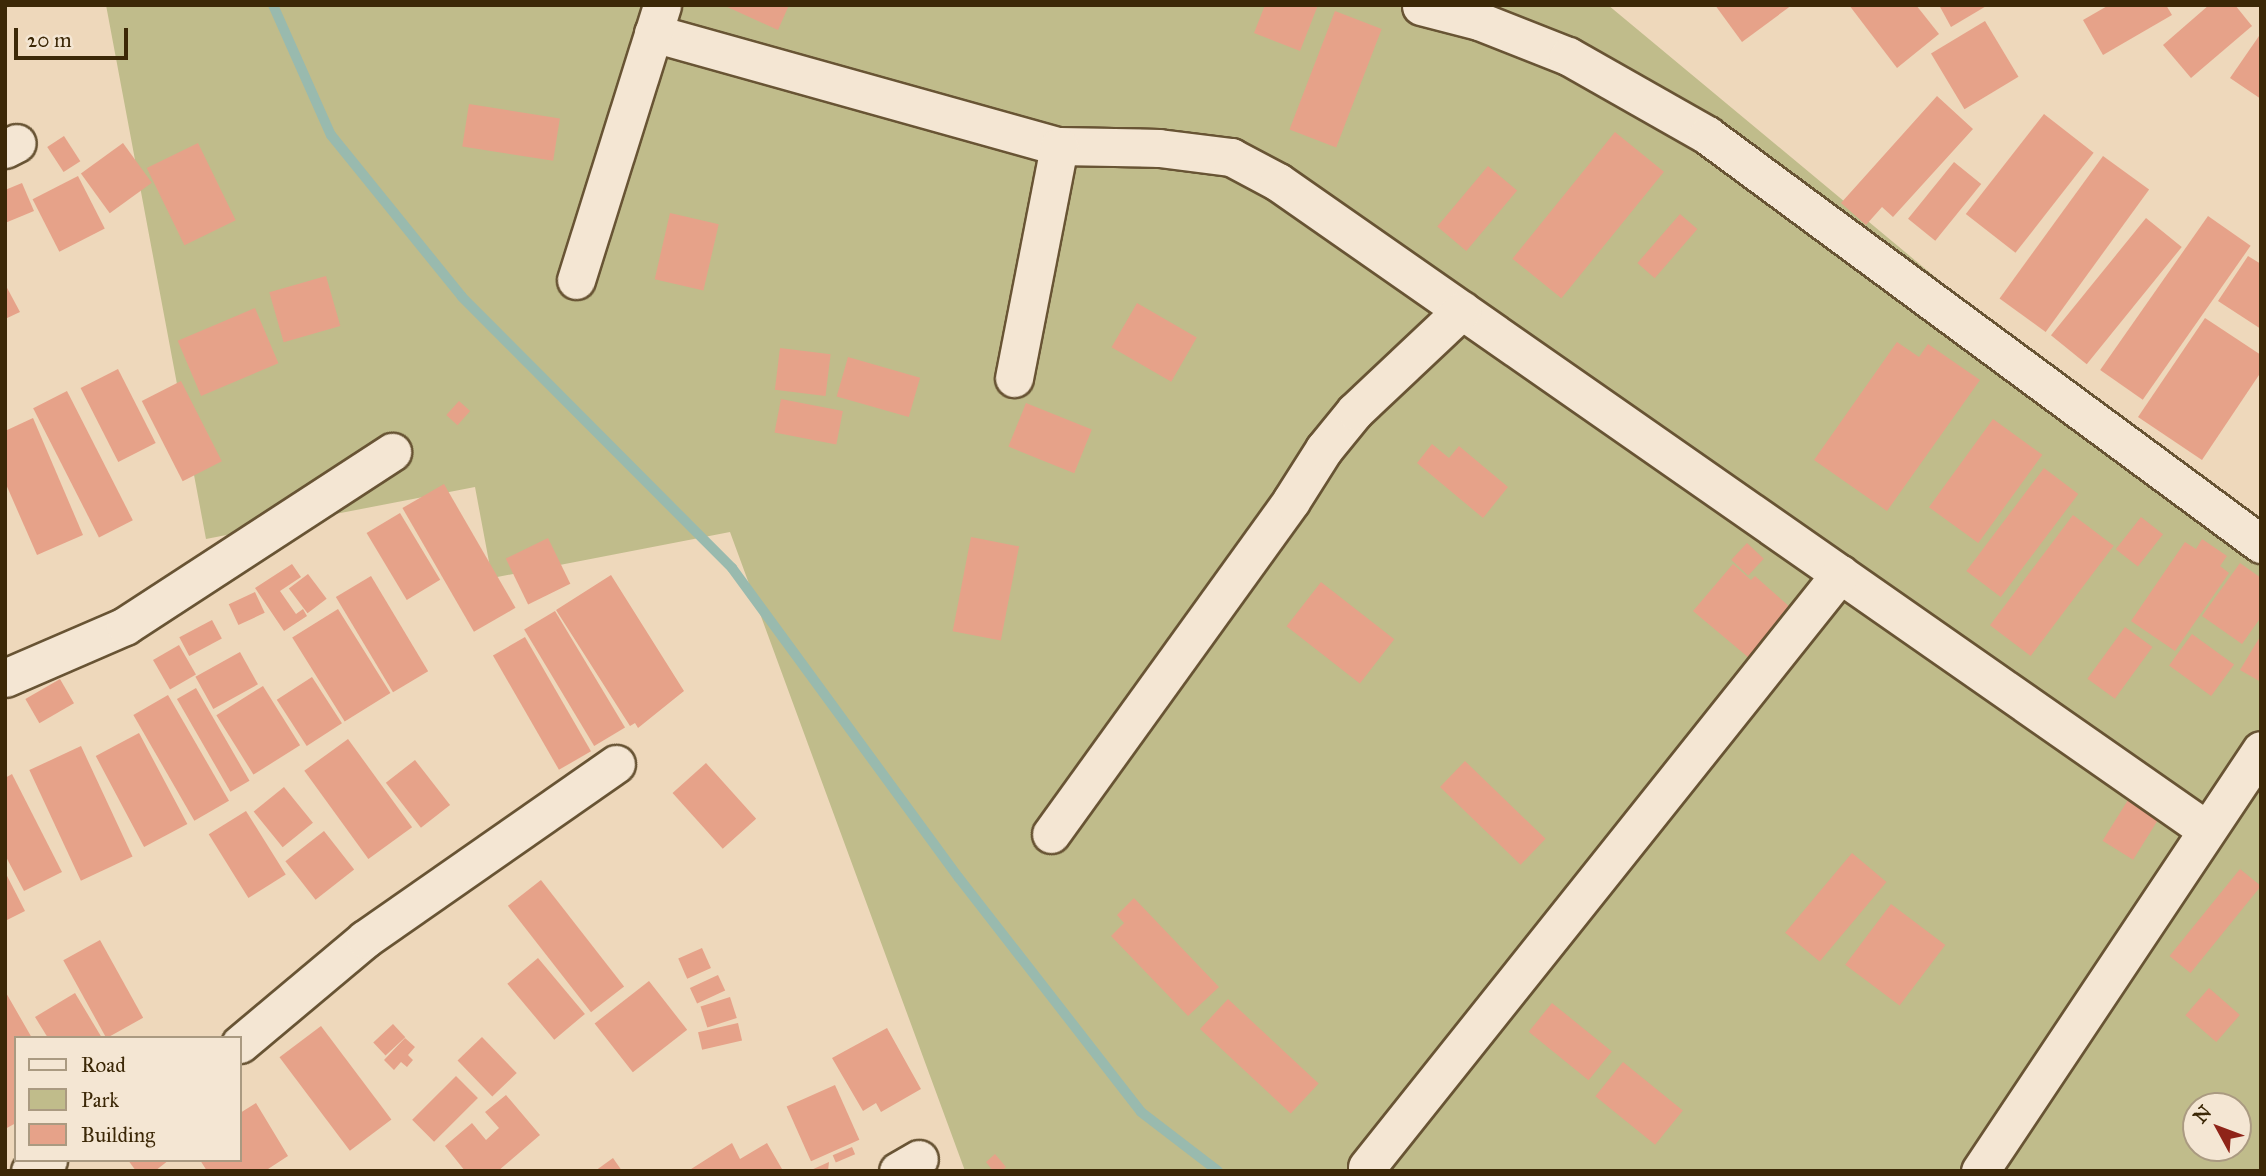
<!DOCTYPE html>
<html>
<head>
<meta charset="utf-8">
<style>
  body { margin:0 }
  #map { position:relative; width:2266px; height:1176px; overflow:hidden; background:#eed8bb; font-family:"IM FELL Great Primer",serif }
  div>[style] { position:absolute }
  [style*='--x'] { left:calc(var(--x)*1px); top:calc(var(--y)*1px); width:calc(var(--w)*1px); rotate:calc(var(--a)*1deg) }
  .green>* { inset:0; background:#c0bc8b }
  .stream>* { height:10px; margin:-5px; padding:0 5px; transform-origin:5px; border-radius:5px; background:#99baae }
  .building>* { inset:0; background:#e6a289; transform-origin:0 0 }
  .roads { filter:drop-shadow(2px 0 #685434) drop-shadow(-2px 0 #685434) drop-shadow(0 2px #685434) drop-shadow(0 -2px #685434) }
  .minor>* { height:37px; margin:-18.5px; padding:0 18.5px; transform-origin:18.5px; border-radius:18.5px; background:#f4e6d3 }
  span { translate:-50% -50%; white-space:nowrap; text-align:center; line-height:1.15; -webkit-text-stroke:5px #f4e6d3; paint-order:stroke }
  .frame { position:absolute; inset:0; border:7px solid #3c2807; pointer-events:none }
  .legend { position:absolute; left:14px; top:1036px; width:228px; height:126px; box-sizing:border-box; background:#f4e6d3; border:2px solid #aa9a81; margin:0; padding:9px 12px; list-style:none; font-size:21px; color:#3c2807 }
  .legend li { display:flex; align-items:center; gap:14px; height:35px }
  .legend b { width:35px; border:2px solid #aa9a81 }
  .north { position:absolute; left:2182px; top:1092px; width:70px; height:70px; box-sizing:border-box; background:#f4e6d3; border:2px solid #aa9a81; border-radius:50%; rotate:311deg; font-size:19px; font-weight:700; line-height:28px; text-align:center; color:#3c2807 }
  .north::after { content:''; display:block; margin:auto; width:24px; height:32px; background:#8f2418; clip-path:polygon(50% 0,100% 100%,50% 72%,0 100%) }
  .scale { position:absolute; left:14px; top:28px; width:114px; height:32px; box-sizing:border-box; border:4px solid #3c2807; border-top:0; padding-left:9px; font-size:21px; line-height:24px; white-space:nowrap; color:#3c2807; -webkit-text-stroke:5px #f4e6d3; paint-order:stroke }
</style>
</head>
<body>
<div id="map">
  <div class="green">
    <i style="clip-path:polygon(evenodd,106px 5px,1608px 5px,2261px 548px,2261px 1171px,965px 1171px,730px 532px,492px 578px,475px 487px,206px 539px,106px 5px,2196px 1106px,2238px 1106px,2238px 1148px,2196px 1148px,2196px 1106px)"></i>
  </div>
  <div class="stream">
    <i style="--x:273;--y:5;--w:142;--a:66"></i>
    <i style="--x:331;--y:135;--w:208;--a:51"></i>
    <i style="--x:462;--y:297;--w:383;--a:45.1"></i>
    <i style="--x:732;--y:568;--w:384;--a:53.8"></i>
    <i style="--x:959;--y:878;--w:296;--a:52.1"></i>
    <i style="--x:1141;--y:1112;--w:97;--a:37.5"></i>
  </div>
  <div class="building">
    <i style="clip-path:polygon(723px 5px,789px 5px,778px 30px)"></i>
    <i style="clip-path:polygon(1265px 5px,1318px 5px,1300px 51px,1254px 33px)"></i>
    <i style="clip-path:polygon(1715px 5px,1792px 5px,1742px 42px)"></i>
    <i style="clip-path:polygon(1849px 5px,1916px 5px,1939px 34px,1897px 68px)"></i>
    <i style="clip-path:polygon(1939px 5px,1988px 5px,1951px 27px)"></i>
    <i style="clip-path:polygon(2109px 5px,2166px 5px,2172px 15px,2103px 55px,2083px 20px)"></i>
    <i style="clip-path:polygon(2209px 5px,2235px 5px,2252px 26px,2191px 78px,2163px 45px)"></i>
    <i style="left:1335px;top:11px;width:50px;height:127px;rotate:21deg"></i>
    <i style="left:1985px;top:21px;width:65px;height:63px;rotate:59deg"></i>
    <i style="clip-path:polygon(2259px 36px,2261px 38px,2261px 99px,2230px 78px)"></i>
    <i style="clip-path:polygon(1937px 96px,1973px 129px,1893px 217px,1882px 207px,1866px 225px,1841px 203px)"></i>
    <i style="left:469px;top:104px;width:92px;height:43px;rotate:9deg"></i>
    <i style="left:2044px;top:114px;width:63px;height:127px;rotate:38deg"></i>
    <i style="left:1615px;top:132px;width:63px;height:163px;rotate:39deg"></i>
    <i style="left:64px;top:136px;width:30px;height:20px;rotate:57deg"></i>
    <i style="left:123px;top:143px;width:49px;height:52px;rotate:54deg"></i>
    <i style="left:198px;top:143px;width:86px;height:57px;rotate:64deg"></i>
    <i style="left:2103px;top:156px;width:57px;height:176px;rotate:36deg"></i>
    <i style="left:1954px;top:162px;width:35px;height:73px;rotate:39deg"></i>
    <i style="left:1488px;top:166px;width:38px;height:79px;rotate:40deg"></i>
    <i style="left:78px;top:176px;width:59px;height:51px;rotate:63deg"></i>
    <i style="clip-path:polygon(22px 183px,34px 211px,5px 223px,5px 190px)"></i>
    <i style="left:670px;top:213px;width:50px;height:68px;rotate:13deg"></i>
    <i style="left:1680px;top:214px;width:23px;height:65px;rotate:41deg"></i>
    <i style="left:2208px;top:216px;width:52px;height:188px;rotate:35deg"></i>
    <i style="left:2146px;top:218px;width:46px;height:151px;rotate:39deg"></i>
    <i style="clip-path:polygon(2248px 256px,2261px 264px,2261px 329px,2218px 301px)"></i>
    <i style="left:326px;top:276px;width:52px;height:59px;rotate:74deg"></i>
    <i style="clip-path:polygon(5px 284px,20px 312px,5px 319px)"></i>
    <i style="left:1137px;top:303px;width:69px;height:51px;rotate:30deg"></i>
    <i style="left:255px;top:308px;width:60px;height:84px;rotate:67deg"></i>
    <i style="clip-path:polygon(2205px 318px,2261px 355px,2261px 372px,2202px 460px,2138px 417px)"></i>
    <i style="clip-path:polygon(1897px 342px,1919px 357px,1928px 344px,1980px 380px,1887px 511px,1814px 460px)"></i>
    <i style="left:780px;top:348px;width:51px;height:42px;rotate:7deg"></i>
    <i style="left:848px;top:357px;width:75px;height:41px;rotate:16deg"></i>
    <i style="left:118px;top:369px;width:83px;height:42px;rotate:63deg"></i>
    <i style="left:181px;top:381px;width:90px;height:44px;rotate:63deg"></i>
    <i style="left:67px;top:391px;width:145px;height:38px;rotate:63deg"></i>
    <i style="left:781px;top:399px;width:63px;height:34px;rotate:11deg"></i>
    <i style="left:459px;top:401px;width:15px;height:19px;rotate:42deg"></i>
    <i style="left:1026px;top:403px;width:71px;height:47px;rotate:22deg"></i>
    <i style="clip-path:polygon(33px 418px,83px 535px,37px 555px,5px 482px,5px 431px)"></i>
    <i style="left:1993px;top:419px;width:61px;height:109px;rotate:36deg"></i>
    <i style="clip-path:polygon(1432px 444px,1449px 458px,1459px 446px,1508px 487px,1483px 518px,1417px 463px)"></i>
    <i style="left:2044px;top:468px;width:43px;height:129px;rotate:37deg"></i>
    <i style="left:444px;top:484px;width:143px;height:48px;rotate:60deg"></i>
    <i style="left:400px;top:513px;width:78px;height:39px;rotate:59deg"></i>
    <i style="left:2073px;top:515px;width:51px;height:138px;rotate:37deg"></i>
    <i style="left:2141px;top:517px;width:28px;height:41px;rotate:38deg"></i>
    <i style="left:971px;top:537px;width:49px;height:96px;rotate:11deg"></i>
    <i style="left:548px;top:538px;width:51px;height:47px;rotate:64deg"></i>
    <i style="clip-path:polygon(2202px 539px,2227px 556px,2220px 566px,2229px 573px,2175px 651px,2131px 621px,2185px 542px,2196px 549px)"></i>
    <i style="left:1747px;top:543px;width:23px;height:23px;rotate:43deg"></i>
    <i style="clip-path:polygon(2240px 563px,2261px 578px,2261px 617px,2242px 644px,2202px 616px)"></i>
    <i style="clip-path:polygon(292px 564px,301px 577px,280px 591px,296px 614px,303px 609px,307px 616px,284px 631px,255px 588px)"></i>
    <i style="clip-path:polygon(1733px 564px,1751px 580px,1755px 576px,1791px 608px,1749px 658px,1693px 611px)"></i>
    <i style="left:308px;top:574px;width:31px;height:24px;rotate:53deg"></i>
    <i style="clip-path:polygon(611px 575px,684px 691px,638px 728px,635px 723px,630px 726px,556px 610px)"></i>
    <i style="left:371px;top:576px;width:111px;height:41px;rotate:59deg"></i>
    <i style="left:1321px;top:582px;width:93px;height:56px;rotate:38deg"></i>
    <i style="left:255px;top:592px;width:23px;height:29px;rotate:65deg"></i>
    <i style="left:338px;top:609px;width:99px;height:54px;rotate:58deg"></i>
    <i style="left:555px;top:611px;width:136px;height:36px;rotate:59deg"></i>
    <i style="left:212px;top:620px;width:21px;height:37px;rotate:62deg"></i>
    <i style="left:2125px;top:627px;width:34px;height:64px;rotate:36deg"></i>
    <i style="left:2192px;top:634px;width:52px;height:39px;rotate:36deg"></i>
    <i style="clip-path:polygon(2261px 635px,2261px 682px,2240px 670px)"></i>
    <i style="left:525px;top:637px;width:132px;height:37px;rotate:60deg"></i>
    <i style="left:179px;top:645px;width:34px;height:30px;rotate:60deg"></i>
    <i style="left:240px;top:652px;width:37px;height:51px;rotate:61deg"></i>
    <i style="left:312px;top:677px;width:55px;height:42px;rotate:57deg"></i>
    <i style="left:60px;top:679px;width:28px;height:40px;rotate:60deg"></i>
    <i style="left:263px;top:686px;width:70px;height:55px;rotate:58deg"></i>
    <i style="left:196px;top:688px;width:107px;height:22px;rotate:60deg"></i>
    <i style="left:168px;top:695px;width:122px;height:40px;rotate:60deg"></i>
    <i style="left:139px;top:733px;width:103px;height:49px;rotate:62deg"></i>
    <i style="left:348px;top:739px;width:109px;height:54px;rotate:54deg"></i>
    <i style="left:81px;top:746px;width:122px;height:57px;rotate:65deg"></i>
    <i style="left:415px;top:760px;width:57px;height:37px;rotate:52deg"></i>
    <i style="left:1465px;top:761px;width:112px;height:36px;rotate:44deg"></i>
    <i style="left:706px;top:763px;width:75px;height:45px;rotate:48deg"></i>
    <i style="clip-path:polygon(12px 774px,62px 872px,24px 891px,5px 855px,5px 778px)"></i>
    <i style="left:284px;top:787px;width:46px;height:39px;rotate:51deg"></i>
    <i style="left:2128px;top:800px;width:36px;height:48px;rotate:32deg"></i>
    <i style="left:246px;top:811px;width:75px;height:44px;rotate:58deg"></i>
    <i style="left:324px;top:831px;width:49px;height:49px;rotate:52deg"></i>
    <i style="left:1852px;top:853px;width:45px;height:104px;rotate:40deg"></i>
    <i style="left:2240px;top:869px;width:27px;height:112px;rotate:39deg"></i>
    <i style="clip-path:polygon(5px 872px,25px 911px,5px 921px)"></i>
    <i style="left:541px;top:880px;width:135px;height:42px;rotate:52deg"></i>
    <i style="clip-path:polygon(1134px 898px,1219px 987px,1188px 1016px,1111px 936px,1124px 923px,1117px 915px)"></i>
    <i style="left:1891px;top:904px;width:68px;height:76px;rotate:37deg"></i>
    <i style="left:100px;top:940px;width:89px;height:42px;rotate:61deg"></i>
    <i style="left:702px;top:948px;width:22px;height:26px;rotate:66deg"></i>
    <i style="left:538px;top:958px;width:73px;height:40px;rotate:50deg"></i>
    <i style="left:718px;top:975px;width:17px;height:31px;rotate:65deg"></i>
    <i style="left:649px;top:981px;width:62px;height:69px;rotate:52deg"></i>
    <i style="left:2209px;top:988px;width:41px;height:36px;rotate:41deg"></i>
    <i style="clip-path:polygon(5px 991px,32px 1038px,16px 1038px,16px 1123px,5px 1129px)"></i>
    <i style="clip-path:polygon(75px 993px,102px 1038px,48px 1038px,35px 1017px)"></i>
    <i style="left:730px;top:997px;width:22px;height:31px;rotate:72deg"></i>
    <i style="left:1228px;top:999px;width:124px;height:41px;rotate:43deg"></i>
    <i style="left:1552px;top:1003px;width:77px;height:37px;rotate:39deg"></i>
    <i style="left:738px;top:1023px;width:18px;height:41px;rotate:77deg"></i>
    <i style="left:393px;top:1024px;width:18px;height:27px;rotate:47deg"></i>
    <i style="left:321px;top:1026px;width:117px;height:52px;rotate:53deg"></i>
    <i style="clip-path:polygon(887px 1028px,921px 1089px,881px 1112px,876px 1103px,863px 1111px,832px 1058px)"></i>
    <i style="left:482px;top:1037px;width:50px;height:34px;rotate:46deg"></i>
    <i style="clip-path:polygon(405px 1038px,415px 1047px,408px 1055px,413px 1060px,407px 1067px,401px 1062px,394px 1070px,384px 1060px)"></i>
    <i style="left:1623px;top:1062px;width:77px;height:44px;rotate:39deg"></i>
    <i style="left:456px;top:1076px;width:31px;height:62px;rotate:45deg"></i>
    <i style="left:835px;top:1085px;width:60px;height:53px;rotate:66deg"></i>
    <i style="clip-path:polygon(506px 1095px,540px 1135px,498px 1171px,465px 1171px,445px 1146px,472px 1123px,486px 1140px,499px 1128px,485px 1112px)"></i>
    <i style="clip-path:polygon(256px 1103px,288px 1156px,265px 1171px,207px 1171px,200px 1160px,240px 1160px,240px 1113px)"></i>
    <i style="clip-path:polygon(732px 1143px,740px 1159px,767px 1143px,782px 1169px,688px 1171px)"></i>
    <i style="left:852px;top:1147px;width:8px;height:21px;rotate:67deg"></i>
    <i style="clip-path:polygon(995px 1154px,1006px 1167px,1002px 1171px,993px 1171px,986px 1162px)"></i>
    <i style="clip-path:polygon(613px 1158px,622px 1171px,595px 1171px)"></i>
    <i style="clip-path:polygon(128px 1160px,169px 1160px,155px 1171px,136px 1171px)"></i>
    <i style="clip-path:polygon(829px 1162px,828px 1171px,809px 1171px)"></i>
  </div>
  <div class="roads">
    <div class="minor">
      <i style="--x:1421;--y:6;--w:60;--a:14.5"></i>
      <i style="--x:1479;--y:21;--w:96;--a:21.5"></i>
      <i style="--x:1568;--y:56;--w:160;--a:29.6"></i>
      <i style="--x:1707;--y:135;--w:689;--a:36.44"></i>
      <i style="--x:653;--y:33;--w:421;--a:15.6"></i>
      <i style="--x:1059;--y:146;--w:100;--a:1.1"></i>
      <i style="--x:1159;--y:148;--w:73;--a:7.1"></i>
      <i style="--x:1231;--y:157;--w:53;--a:28"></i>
      <i style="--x:1278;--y:182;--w:1129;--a:34.9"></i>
      <i style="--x:5;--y:149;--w:13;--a:-27"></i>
      <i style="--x:576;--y:280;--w:288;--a:-72.6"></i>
      <i style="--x:1014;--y:378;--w:236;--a:-79"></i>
      <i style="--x:5;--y:678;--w:131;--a:-23.4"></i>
      <i style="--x:125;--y:626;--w:319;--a:-33.1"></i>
      <i style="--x:1051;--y:834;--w:410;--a:-54.2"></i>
      <i style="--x:1291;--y:501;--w:62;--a:-57.6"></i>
      <i style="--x:1324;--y:449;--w:49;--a:-50.8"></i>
      <i style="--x:1355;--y:411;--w:147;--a:-43.3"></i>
      <i style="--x:240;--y:1044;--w:163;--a:-40"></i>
      <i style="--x:365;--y:939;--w:306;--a:-34.9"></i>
      <i style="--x:1367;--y:1167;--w:759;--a:-51.42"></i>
      <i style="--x:30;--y:1171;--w:21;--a:-31"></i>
      <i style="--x:898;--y:1171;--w:24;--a:-30"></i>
      <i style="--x:1980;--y:1171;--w:506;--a:-56.28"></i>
    </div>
  </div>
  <div class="frame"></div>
  <ul class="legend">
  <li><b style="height:9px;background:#f4e6d3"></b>Road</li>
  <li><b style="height:19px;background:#c0bc8b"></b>Park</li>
  <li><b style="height:19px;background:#e6a289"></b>Building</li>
  </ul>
  <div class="north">N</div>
  <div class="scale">20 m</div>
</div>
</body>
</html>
